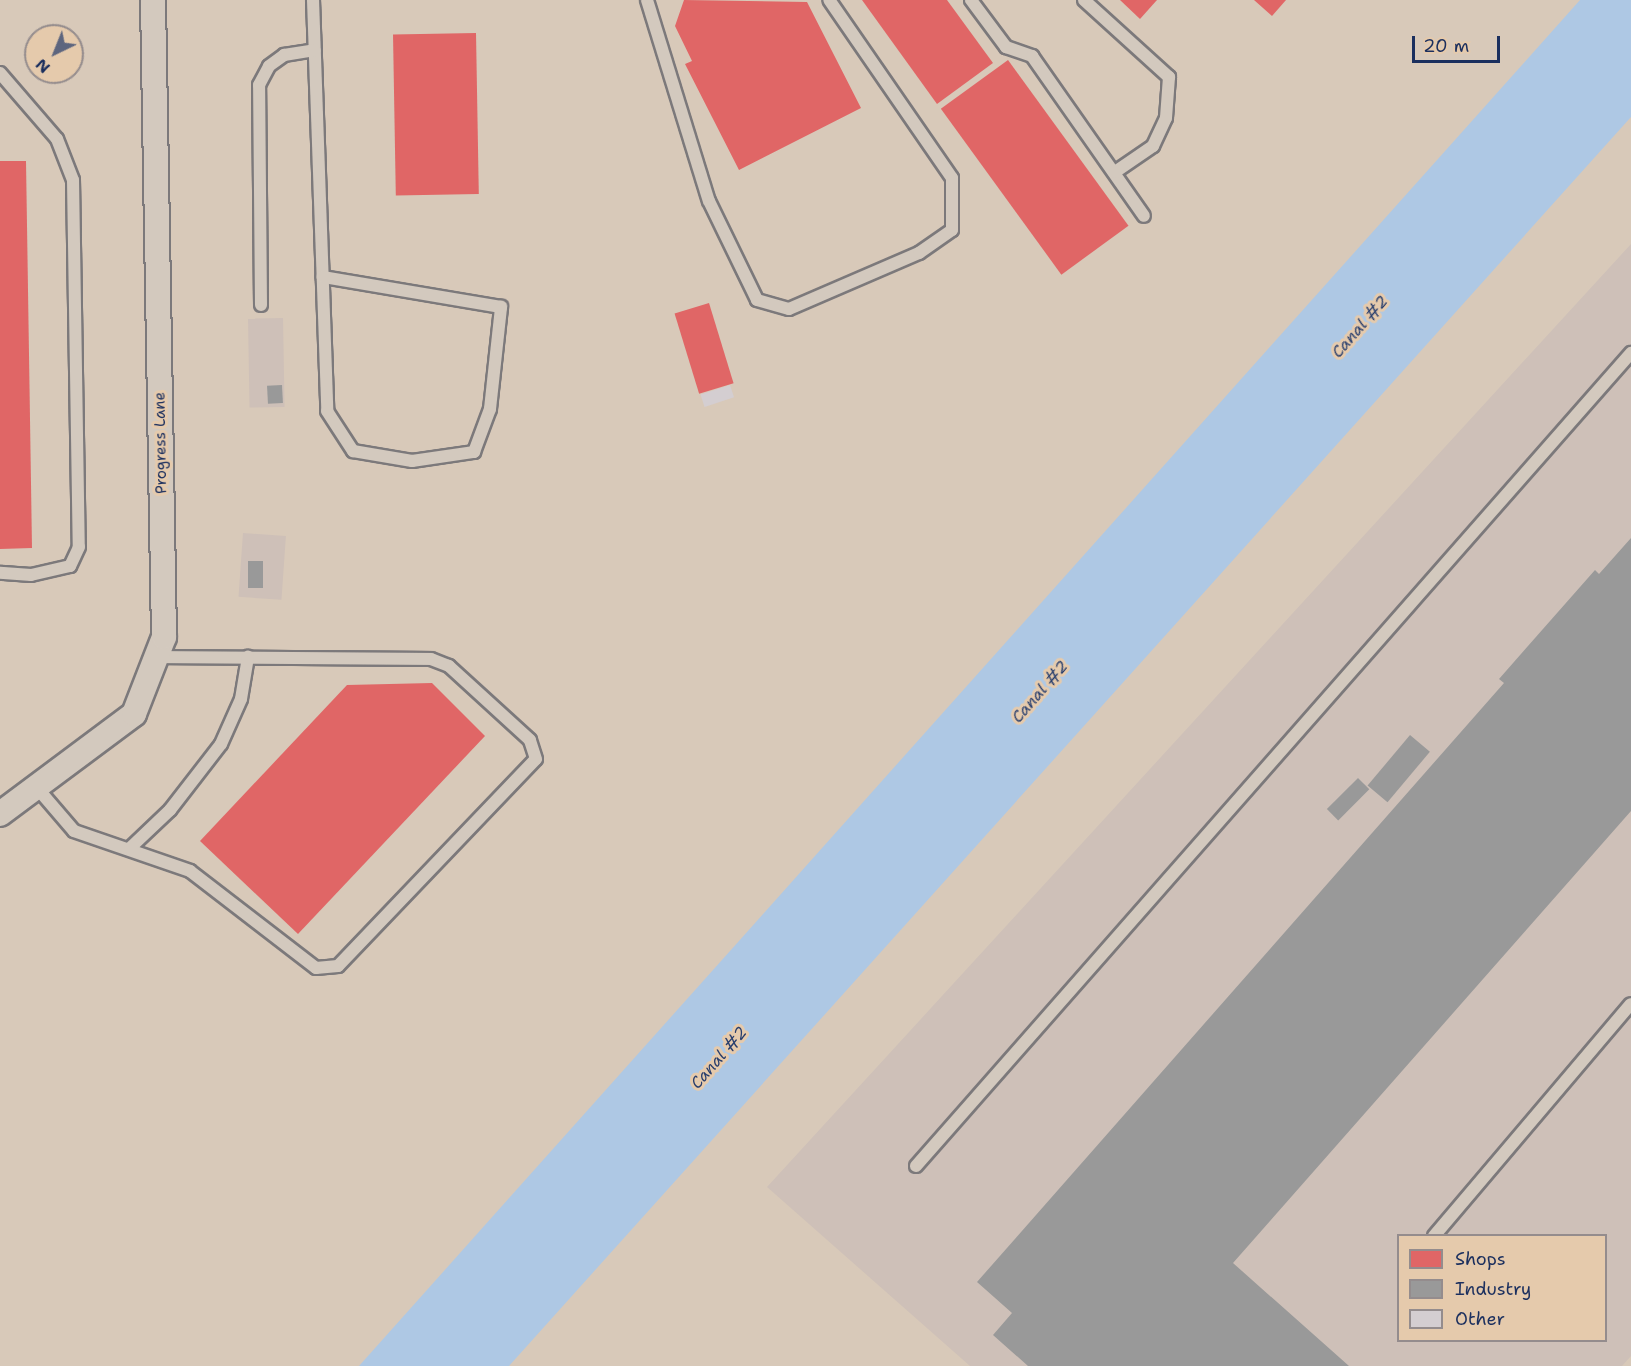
<!DOCTYPE html>
<html>
<head>
<meta charset="utf-8">
<style>
  body { margin:0 }
  #map { position:relative; width:1631px; height:1366px; overflow:hidden; background:#d8c9b9; font-family:"Shantell Sans",sans-serif }
  div>[style] { position:absolute }
  [style*='--x'] { left:calc(var(--x)*1px); top:calc(var(--y)*1px); width:calc(var(--w)*1px); rotate:calc(var(--a)*1deg) }
  .built>* { inset:0; background:#cec0b8; transform-origin:0 0 }
  .water>* { inset:0; background:#aec8e4 }
  .shops>* { inset:0; background:#e06666; transform-origin:0 0 }
  .industry>* { inset:0; background:#999; transform-origin:0 0 }
  .building>* { inset:0; background:#d4ced1; transform-origin:0 0 }
  .roads { filter:drop-shadow(2px 0 #7c797b) drop-shadow(-2px 0 #7c797b) drop-shadow(0 2px #7c797b) drop-shadow(0 -2px #7c797b) }
  .service>* { height:12px; margin:-6px; padding:0 6px; transform-origin:6px; border-radius:6px; background:#d3c9be }
  .minor>* { height:24px; margin:-12px; padding:0 12px; transform-origin:12px; border-radius:12px; background:#d3c9be }
  span { translate:-50% -50%; white-space:nowrap; text-align:center; line-height:1.15; -webkit-text-stroke:6px #e5caac; paint-order:stroke }
  .street-label { font-size:15px; color:#1b2f5e }
  .water-label { font-size:16px; color:#283e6d; font-style:italic }
  .legend { position:absolute; left:1397px; top:1234px; width:210px; height:108px; box-sizing:border-box; background:#e5caac; border:2px solid #948c8d; margin:0; padding:8px 10px; list-style:none; font-size:18px; color:#1b2f5e }
  .legend li { display:flex; align-items:center; gap:12px; height:30px }
  .legend b { width:30px; border:2px solid #948c8d }
  .north { position:absolute; left:24px; top:24px; width:60px; height:60px; box-sizing:border-box; background:#e5caac; border:2px solid #948c8d; border-radius:50%; rotate:223deg; font-size:16px; font-weight:700; line-height:24px; text-align:center; color:#1b2f5e }
  .north::after { content:''; display:block; margin:auto; width:21px; height:27px; background:#5d657e; clip-path:polygon(50% 0,100% 100%,50% 72%,0 100%) }
  .scale { position:absolute; left:1412px; top:36px; width:88px; height:27px; box-sizing:border-box; border:3px solid #1b2f5e; border-top:0; padding-left:8px; font-size:18px; line-height:21px; white-space:nowrap; color:#1b2f5e; -webkit-text-stroke:4px #e5caac; paint-order:stroke }
</style>
</head>
<body>
<div id="map">
  <div class="built">
    <i style="clip-path:polygon(evenodd,1631px 244px,1631px 1356px,1622px 1366px,970px 1366px,767px 1187px,1631px 244px,1398px 1236px,1606px 1236px,1606px 1340px,1398px 1340px,1398px 1236px)"></i>
    <i style="left:283px;top:318px;width:89px;height:35px;rotate:89deg"></i>
    <i style="left:243px;top:533px;width:43px;height:64px;rotate:4deg"></i>
  </div>
  <div class="water">
    <i style="clip-path:polygon(1580px 0,1631px 0,1631px 117px,509px 1366px,359px 1366px)"></i>
  </div>
  <div class="shops">
    <i style="clip-path:polygon(684px 0,807px 2px,861px 108px,739px 170px,685px 64px,692px 61px,675px 26px)"></i>
    <i style="clip-path:polygon(862px 0,947px 0,993px 63px,937px 104px)"></i>
    <i style="clip-path:polygon(1120px 0,1157px 0,1140px 19px)"></i>
    <i style="clip-path:polygon(1254px 0,1286px 0,1272px 16px)"></i>
    <i style="left:476px;top:33px;width:161px;height:83px;rotate:89deg"></i>
    <i style="left:1008px;top:60px;width:205px;height:83px;rotate:54deg"></i>
    <i style="clip-path:polygon(0 161px,26px 161px,32px 548px,0 549px)"></i>
    <i style="left:709px;top:303px;width:84px;height:36px;rotate:73deg"></i>
    <i style="clip-path:polygon(432px 683px,485px 736px,298px 934px,200px 841px,347px 685px)"></i>
  </div>
  <div class="industry">
    <i style="left:282px;top:385px;width:18px;height:15px;rotate:87deg"></i>
    <i style="clip-path:polygon(1631px 538px,1631px 811px,1233px 1263px,1349px 1366px,1028px 1366px,993px 1335px,1012px 1313px,977px 1282px,1504px 683px,1499px 679px,1595px 570px,1599px 574px)"></i>
    <i style="left:263px;top:561px;width:27px;height:15px;rotate:90deg"></i>
    <i style="left:1410px;top:735px;width:26px;height:66px;rotate:40deg"></i>
    <i style="left:1358px;top:778px;width:16px;height:44px;rotate:45deg"></i>
  </div>
  <div class="building">
    <i style="left:730px;top:385px;width:13px;height:31px;rotate:72deg"></i>
  </div>
  <div class="roads">
    <div class="service">
      <i style="--x:313;--y:0;--w:411;--a:88"></i>
      <i style="--x:327;--y:411;--w:48;--a:57"></i>
      <i style="--x:353;--y:451;--w:60;--a:9.6"></i>
      <i style="--x:412;--y:461;--w:63;--a:-8.3"></i>
      <i style="--x:474;--y:452;--w:46;--a:-69.6"></i>
      <i style="--x:490;--y:409;--w:103;--a:-83.8"></i>
      <i style="--x:501;--y:307;--w:181;--a:-170.4"></i>
      <i style="--x:647;--y:0;--w:210;--a:72.9"></i>
      <i style="--x:709;--y:201;--w:110;--a:64.1"></i>
      <i style="--x:757;--y:300;--w:33;--a:16"></i>
      <i style="--x:789;--y:309;--w:142;--a:-23.3"></i>
      <i style="--x:919;--y:253;--w:40;--a:-34.9"></i>
      <i style="--x:952;--y:230;--w:52;--a:-90"></i>
      <i style="--x:952;--y:178;--w:216;--a:-124.6"></i>
      <i style="--x:971;--y:0;--w:59;--a:53.3"></i>
      <i style="--x:1006;--y:47;--w:28;--a:19"></i>
      <i style="--x:1032;--y:56;--w:195;--a:55"></i>
      <i style="--x:1084;--y:0;--w:115;--a:42.2"></i>
      <i style="--x:1169;--y:77;--w:41;--a:94.2"></i>
      <i style="--x:1166;--y:118;--w:31;--a:115"></i>
      <i style="--x:1153;--y:146;--w:46;--a:145.6"></i>
      <i style="--x:0;--y:73;--w:87;--a:49.2"></i>
      <i style="--x:57;--y:139;--w:44;--a:68.7"></i>
      <i style="--x:73;--y:180;--w:367;--a:89.1"></i>
      <i style="--x:79;--y:547;--w:21;--a:115"></i>
      <i style="--x:70;--y:566;--w:40;--a:167"></i>
      <i style="--x:31;--y:575;--w:31;--a:-176"></i>
      <i style="--x:261;--y:305;--w:220;--a:-90.5"></i>
      <i style="--x:259;--y:85;--w:21;--a:-62"></i>
      <i style="--x:269;--y:66;--w:19;--a:-36"></i>
      <i style="--x:284;--y:55;--w:31;--a:-9"></i>
      <i style="--x:38;--y:789;--w:55;--a:49.4"></i>
      <i style="--x:74;--y:831;--w:123;--a:19"></i>
      <i style="--x:190;--y:871;--w:159;--a:37.6"></i>
      <i style="--x:316;--y:968;--w:22;--a:-5"></i>
      <i style="--x:338;--y:966;--w:286;--a:-46.3"></i>
      <i style="--x:536;--y:759;--w:20;--a:-108"></i>
      <i style="--x:530;--y:740;--w:110;--a:-137.6"></i>
      <i style="--x:449;--y:666;--w:19;--a:-159"></i>
      <i style="--x:431;--y:659;--w:275;--a:-179.6"></i>
      <i style="--x:130;--y:848;--w:55;--a:-43.5"></i>
      <i style="--x:170;--y:810;--w:83;--a:-52.3"></i>
      <i style="--x:221;--y:744;--w:49;--a:-66"></i>
      <i style="--x:241;--y:699;--w:43;--a:-80.5"></i>
      <i style="--x:916;--y:1166;--w:1083;--a:-48.67"></i>
      <i style="--x:1434;--y:1236;--w:304;--a:-49.7"></i>
    </div>
    <div class="minor">
      <i style="--x:0;--y:814;--w:167;--a:-36.7"></i>
      <i style="--x:134;--y:714;--w:83;--a:-68.7"></i>
      <i style="--x:164;--y:637;--w:637;--a:-90.99"></i>
    </div>
  </div>
  <div class="street-label">
    <span style="left:161px;top:443px;rotate:-91deg">Progress Lane</span>
  </div>
  <div class="water-label">
    <span style="left:1360px;top:327px;rotate:-49deg">Canal #2</span>
    <span style="left:1040px;top:692px;rotate:-49deg">Canal #2</span>
    <span style="left:719px;top:1058px;rotate:-49deg">Canal #2</span>
  </div>
  <ul class="legend">
  <li><b style="height:16px;background:#e06666"></b>Shops</li>
  <li><b style="height:16px;background:#999"></b>Industry</li>
  <li><b style="height:16px;background:#d4ced1"></b>Other</li>
  </ul>
  <div class="north">N</div>
  <div class="scale">20 m</div>
</div>
</body>
</html>
